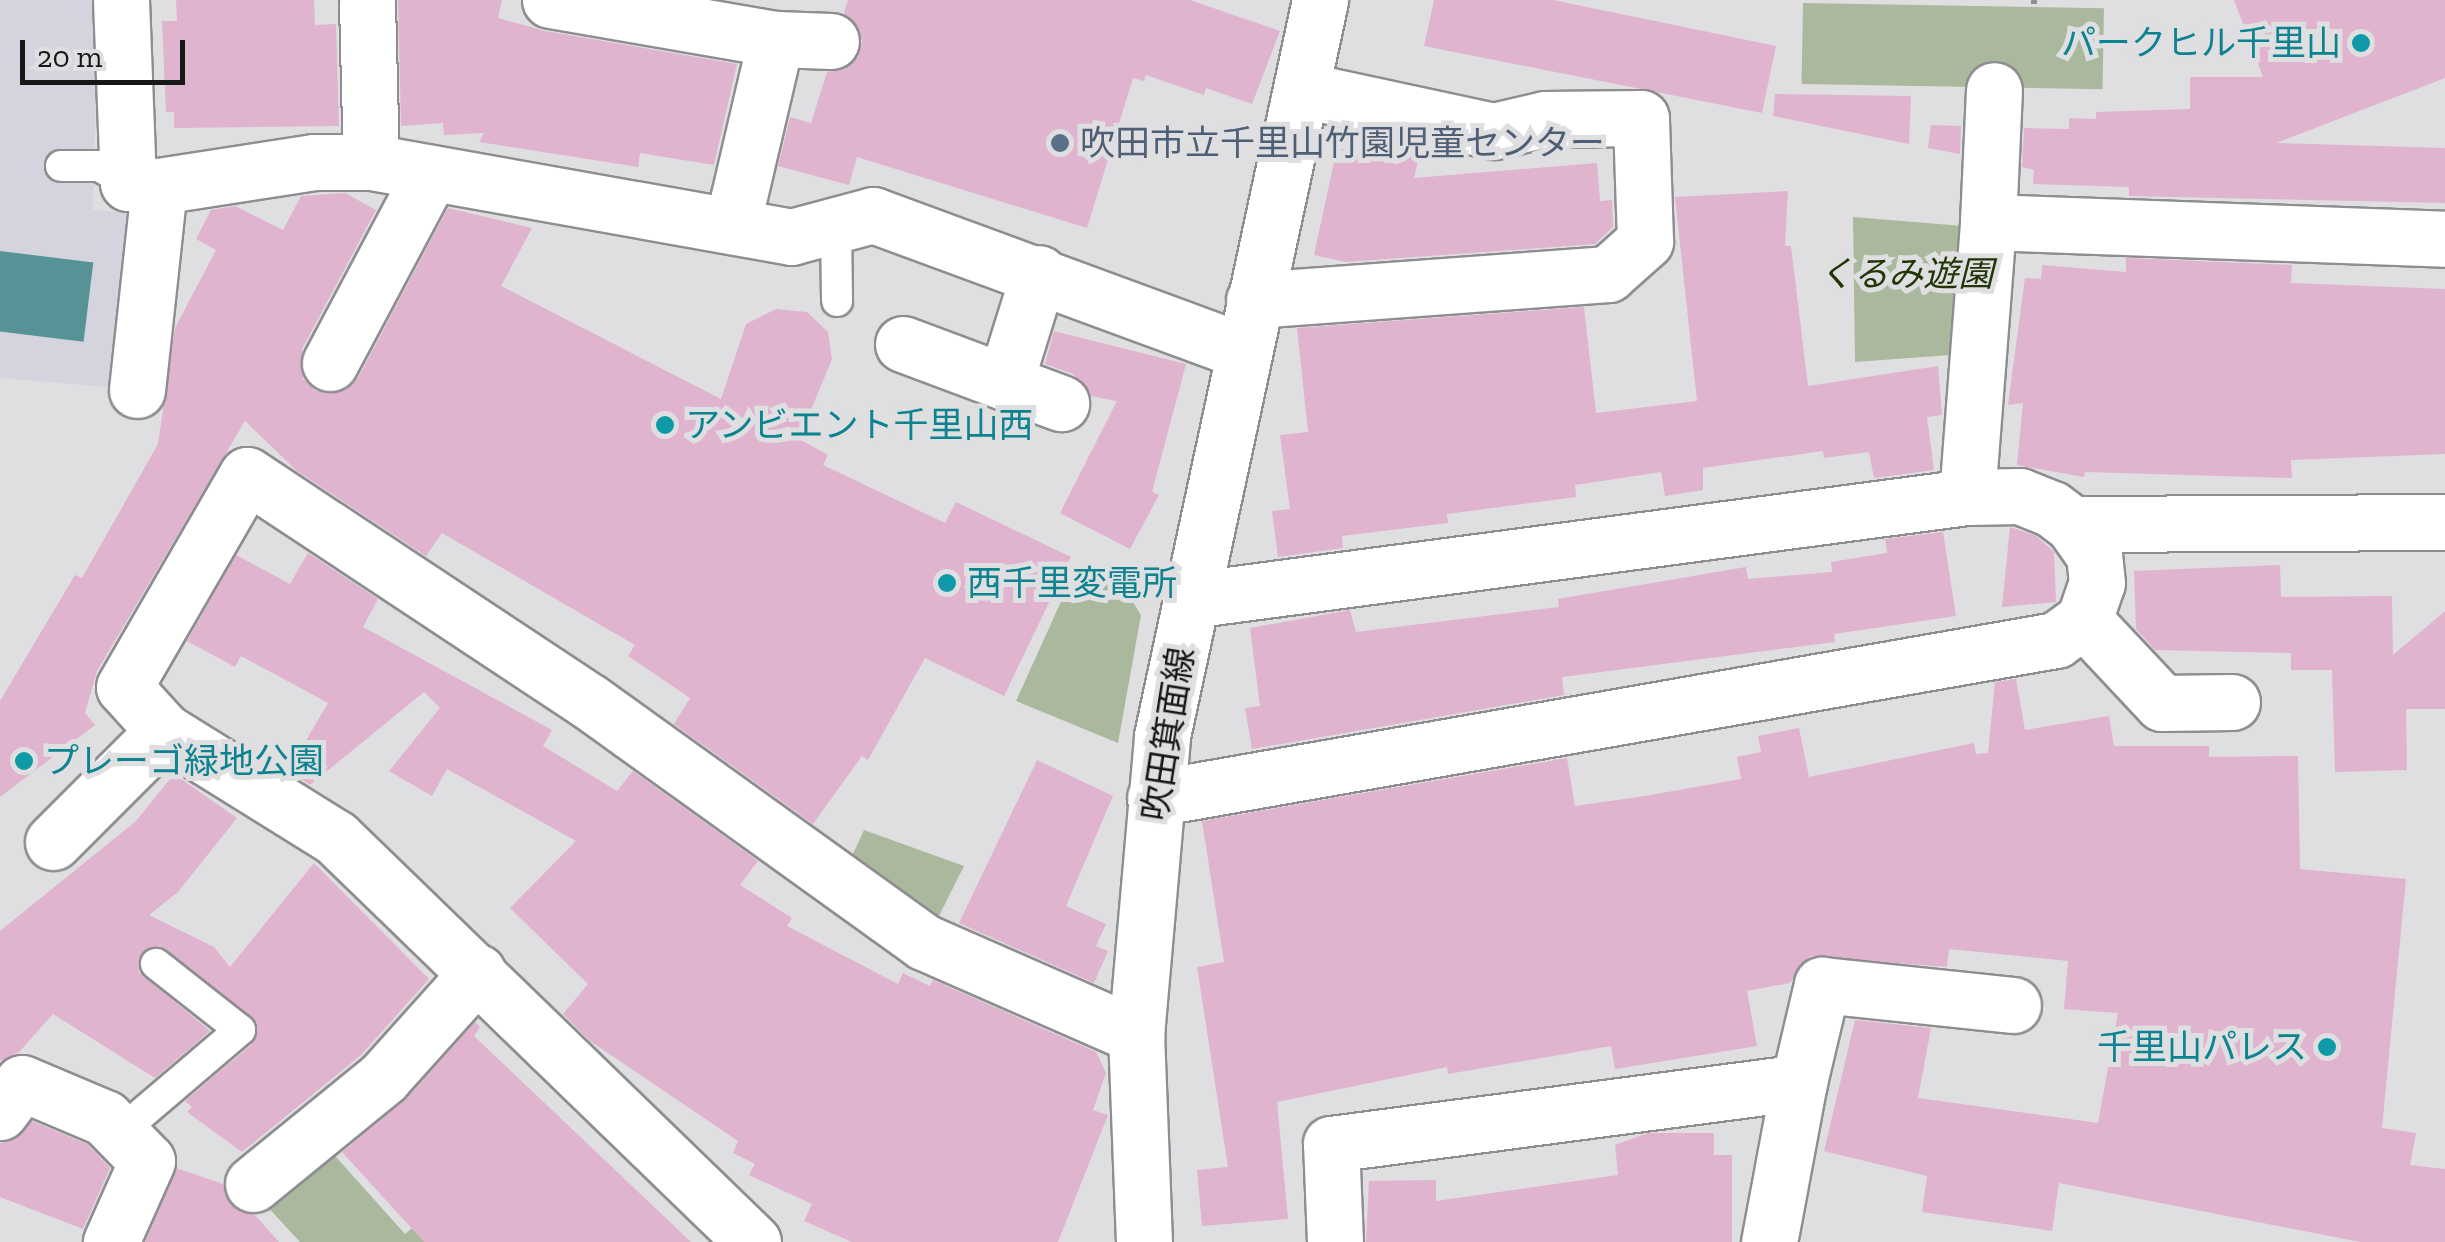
<!DOCTYPE html>
<html>
<head>
<meta charset="utf-8">
<style>
  body { margin:0 }
  #map { position:relative; width:2445px; height:1242px; overflow:hidden; background:#dfdfe2; font-family:"Zilla Slab","Noto Sans JP",serif }
  div>[style] { position:absolute }
  [style*='--x'] { left:calc(var(--x)*1px); top:calc(var(--y)*1px); width:calc(var(--w)*1px); rotate:calc(var(--a)*1deg) }
  .built>* { inset:0; background:#d3d4de }
  .green>* { inset:0; background:#aab99d; transform-origin:0 0 }
  .water>* { inset:0; background:#579396; transform-origin:0 0 }
  .building>* { inset:0; background:#e0b3ce }
  .path>* { height:6px; margin-top:-3px; transform-origin:0; background:repeating-linear-gradient(90deg,#8f8f91 0 5px,transparent 0 13px) }
  .roads { filter:drop-shadow(2px 0 #8e8e91) drop-shadow(-2px 0 #8e8e91) drop-shadow(0 2px #8e8e91) drop-shadow(0 -2px #8e8e91) }
  .lane>* { height:30px; margin:-15px; padding:0 15px; transform-origin:15px; border-radius:15px; background:#fff }
  .street>* { height:55px; margin:-27.5px; padding:0 27.5px; transform-origin:27.5px; border-radius:27.5px; background:#fff }
  .secondary>* { height:55px; margin:-27.5px; padding:0 27.5px; transform-origin:27.5px; border-radius:27.5px; background:#fff }
  .dots>* { width:28px; height:28px; translate:-50% -50%; box-sizing:border-box; border:5px solid #dfdfe2; border-radius:50% }
  span { translate:-50% -50%; white-space:nowrap; text-align:center; line-height:1.15; -webkit-text-stroke:10px #dfdfe2; paint-order:stroke }
  .culture-label { font-size:35px; color:#0d838f }
  .right { translate:-100% -50%; text-align:right }
  .left { translate:0 -50%; text-align:left }
  .service-label { font-size:35px; color:#4e5e75 }
  .park-label { font-size:35px; color:#213506; font-style:italic }
  .street-label { font-size:35px; color:#171717 }
  .scale { position:absolute; left:20px; top:40px; width:165px; height:45px; box-sizing:border-box; border:5px solid #171717; border-top:0; padding-left:12px; font-size:30px; line-height:35px; white-space:nowrap; color:#171717; -webkit-text-stroke:8px #dfdfe2; paint-order:stroke }
</style>
</head>
<body>
<div id="map">
  <div class="built">
    <i style="clip-path:polygon(0 0,98px 0,93px 210px,134px 213px,120px 388px,0 378px)"></i>
  </div>
  <div class="green">
    <i style="left:1803px;top:3px;width:301px;height:81px;rotate:1deg"></i>
    <i style="clip-path:polygon(1853px 217px,1963px 226px,1951px 355px,1855px 362px)"></i>
    <i style="clip-path:polygon(1078px 564px,1118px 578px,1141px 615px,1118px 743px,1016px 701px)"></i>
    <i style="clip-path:polygon(864px 830px,964px 866px,936px 922px,852px 856px)"></i>
    <i style="clip-path:polygon(328px 1148px,405px 1234px,446px 1200px,488px 1242px,300px 1242px,264px 1203px)"></i>
  </div>
  <div class="water">
    <i style="left:0;top:251px;width:94px;height:80px;rotate:7deg"></i>
  </div>
  <div class="building">
    <i style="clip-path:polygon(176px 0,314px 0,315px 25px,336px 24px,339px 126px,174px 128px,174px 112px,166px 112px,162px 21px,177px 21px)"></i>
    <i style="clip-path:polygon(398px 0,502px 0,498px 18px,545px 31px,737px 64px,714px 165px,640px 153px,638px 167px,479px 142px,484px 133px,444px 135px,443px 123px,401px 126px)"></i>
    <i style="clip-path:polygon(848px 0,1190px 0,1280px 31px,1252px 104px,1206px 88px,1204px 95px,1146px 75px,1144px 81px,1133px 78px,1087px 228px,857px 157px,849px 185px,778px 166px,790px 117px,811px 123px,827px 72px,845px 69px,858px 57px,862px 41px,844px 13px)"></i>
    <i style="clip-path:polygon(1434px 0,1553px 0,1776px 46px,1762px 113px,1424px 46px)"></i>
    <i style="clip-path:polygon(2234px 0,2445px 0,2445px 78px,2276px 143px,2445px 148px,2445px 203px,2129px 196px,2129px 187px,2033px 184px,2034px 170px,2022px 167px,2024px 128px,2069px 129px,2069px 118px,2096px 119px,2096px 112px,2190px 109px,2190px 77px,2263px 77px)"></i>
    <i style="clip-path:polygon(1775px 94px,1911px 96px,1909px 144px,1773px 116px)"></i>
    <i style="clip-path:polygon(1931px 125px,1961px 126px,1960px 154px,1928px 148px)"></i>
    <i style="clip-path:polygon(1357px 133px,1421px 147px,1414px 178px,1597px 163px,1600px 201px,1612px 200px,1613px 227px,1595px 244px,1346px 262px,1314px 255px,1337px 148px,1353px 151px)"></i>
    <i style="clip-path:polygon(1788px 191px,1785px 246px,1791px 246px,1808px 386px,1938px 366px,1942px 415px,1927px 417px,1934px 470px,1874px 478px,1869px 452px,1824px 458px,1823px 451px,1703px 468px,1703px 490px,1665px 496px,1661px 472px,1575px 485px,1576px 497px,1447px 514px,1448px 523px,1342px 536px,1343px 548px,1278px 557px,1272px 511px,1290px 509px,1280px 435px,1308px 432px,1297px 328px,1584px 307px,1596px 413px,1697px 401px,1675px 197px)"></i>
    <i style="clip-path:polygon(345px 193px,376px 210px,302px 349px,303px 379px,316px 391px,346px 390px,358px 378px,448px 208px,532px 228px,501px 286px,721px 399px,746px 324px,776px 309px,807px 312px,828px 332px,832px 359px,799px 439px,828px 455px,823px 465px,945px 523px,956px 502px,1071px 557px,1004px 696px,925px 658px,868px 760px,862px 756px,813px 824px,674px 724px,690px 698px,628px 656px,635px 645px,442px 533px,426px 556px,297px 471px,245px 421px,97px 671px,85px 713px,95px 725px,0 797px,0 701px,75px 575px,82px 578px,158px 444px,175px 328px,216px 250px,196px 239px,211px 210px,235px 206px,283px 230px,301px 196px)"></i>
    <i style="clip-path:polygon(2126px 258px,2292px 265px,2291px 283px,2445px 289px,2445px 454px,2291px 460px,2292px 478px,2085px 472px,2084px 477px,2017px 465px,2023px 403px,2008px 405px,2025px 278px,2041px 279px,2042px 265px,2126px 272px)"></i>
    <i style="clip-path:polygon(1054px 331px,1186px 364px,1152px 492px,1159px 495px,1130px 549px,1060px 513px,1117px 401px,1091px 396px,1073px 374px,1045px 364px)"></i>
    <i style="clip-path:polygon(2010px 527px,2036px 536px,2054px 552px,2056px 602px,2002px 607px)"></i>
    <i style="clip-path:polygon(1943px 532px,1956px 616px,1834px 634px,1835px 642px,1562px 677px,1564px 695px,1252px 749px,1245px 708px,1260px 706px,1250px 628px,1350px 610px,1356px 632px,1559px 607px,1558px 599px,1746px 567px,1748px 579px,1832px 572px,1831px 562px,1887px 553px,1885px 539px)"></i>
    <i style="clip-path:polygon(308px 553px,378px 599px,363px 627px,552px 730px,543px 746px,617px 791px,633px 771px,758px 861px,740px 885px,792px 918px,787px 926px,898px 984px,903px 973px,930px 986px,933px 980px,1096px 1052px,1106px 1073px,1093px 1110px,1108px 1115px,1058px 1242px,852px 1242px,804px 1221px,812px 1204px,749px 1175px,755px 1164px,733px 1153px,738px 1141px,590px 1041px,563px 1014px,588px 984px,510px 908px,576px 841px,447px 769px,432px 796px,389px 771px,440px 708px,424px 692px,310px 785px,288px 771px,328px 703px,241px 656px,235px 667px,187px 641px,236px 555px,290px 584px)"></i>
    <i style="clip-path:polygon(2280px 565px,2281px 597px,2392px 596px,2393px 655px,2445px 611px,2445px 709px,2406px 709px,2407px 770px,2335px 772px,2332px 670px,2291px 670px,2291px 653px,2155px 650px,2136px 629px,2134px 571px)"></i>
    <i style="clip-path:polygon(2016px 679px,2025px 730px,2109px 716px,2114px 746px,2209px 746px,2209px 757px,2298px 756px,2300px 869px,2406px 879px,2382px 1128px,2416px 1133px,2410px 1165px,2445px 1169px,2445px 1242px,2360px 1242px,2059px 1183px,2052px 1231px,1922px 1212px,1927px 1176px,1824px 1151px,1855px 1020px,1931px 1028px,1918px 1098px,2098px 1123px,2118px 1013px,2064px 1009px,2068px 961px,1949px 949px,1947px 967px,1810px 956px,1790px 983px,1747px 991px,1757px 1046px,1615px 1069px,1611px 1046px,1448px 1074px,1447px 1067px,1277px 1102px,1288px 1219px,1202px 1226px,1197px 1170px,1228px 1167px,1197px 967px,1224px 962px,1202px 821px,1567px 758px,1575px 806px,1645px 796px,1741px 779px,1737px 757px,1761px 752px,1758px 736px,1799px 728px,1809px 777px,1974px 743px,1976px 754px,1988px 753px,1995px 682px)"></i>
    <i style="clip-path:polygon(1037px 760px,1113px 796px,1066px 906px,1106px 924px,1096px 946px,1108px 951px,1094px 983px,959px 923px)"></i>
    <i style="clip-path:polygon(174px 774px,237px 818px,178px 892px,149px 915px,214px 947px,230px 967px,314px 863px,429px 979px,361px 1055px,242px 1152px,187px 1112px,192px 1107px,185px 1101px,252px 1044px,257px 1023px,160px 946px,141px 953px,139px 972px,210px 1031px,155px 1078px,53px 1014px,19px 1052px,0 1061px,0 931px,136px 821px)"></i>
    <i style="clip-path:polygon(475px 1022px,480px 1027px,474px 1036px,691px 1242px,424px 1242px,342px 1152px,406px 1099px)"></i>
    <i style="clip-path:polygon(32px 1121px,87px 1144px,110px 1168px,83px 1229px,0 1197px,0 1143px,13px 1140px)"></i>
    <i style="clip-path:polygon(1648px 1133px,1714px 1133px,1714px 1155px,1732px 1155px,1732px 1242px,1366px 1242px,1369px 1181px,1436px 1180px,1436px 1201px,1618px 1175px,1615px 1145px)"></i>
    <i style="clip-path:polygon(176px 1168px,223px 1184px,230px 1204px,255px 1215px,279px 1242px,145px 1242px)"></i>
  </div>
  <div class="path">
    <i style="--x:2034;--y:4;--w:4;--a:-90"></i>
  </div>
  <div class="roads">
    <div class="lane">
      <i style="--x:61;--y:166;--w:38;--a:0"></i>
      <i style="--x:99;--y:166;--w:34;--a:30"></i>
      <i style="--x:836;--y:227;--w:74;--a:89.2"></i>
      <i style="--x:119;--y:1133;--w:159;--a:-40.4"></i>
      <i style="--x:240;--y:1030;--w:107;--a:-141.8"></i>
    </div>
    <div class="street">
      <i style="--x:121;--y:0;--w:183;--a:87.8"></i>
      <i style="--x:128;--y:183;--w:31;--a:6"></i>
      <i style="--x:159;--y:186;--w:157;--a:-8.8"></i>
      <i style="--x:314;--y:162;--w:57;--a:0"></i>
      <i style="--x:371;--y:162;--w:427;--a:10.1"></i>
      <i style="--x:791;--y:237;--w:85;--a:-15"></i>
      <i style="--x:873;--y:215;--w:393;--a:20.2"></i>
      <i style="--x:550;--y:0;--w:229;--a:9.8"></i>
      <i style="--x:776;--y:39;--w:55;--a:2.1"></i>
      <i style="--x:367;--y:2;--w:160;--a:88.6"></i>
      <i style="--x:1988;--y:222;--w:132;--a:-87.4"></i>
      <i style="--x:732;--y:226;--w:192;--a:-76.8"></i>
      <i style="--x:1254;--y:300;--w:355;--a:-4.2"></i>
      <i style="--x:1608;--y:274;--w:50;--a:-41.7"></i>
      <i style="--x:1645;--y:241;--w:123;--a:-91.9"></i>
      <i style="--x:1641;--y:118;--w:96;--a:179.4"></i>
      <i style="--x:1545;--y:119;--w:52;--a:166.8"></i>
      <i style="--x:1494;--y:131;--w:195;--a:-167.9"></i>
      <i style="--x:903;--y:344;--w:169;--a:20.5"></i>
      <i style="--x:330;--y:363;--w:215;--a:-62"></i>
      <i style="--x:1005;--y:382;--w:114;--a:-72.7"></i>
      <i style="--x:137;--y:390;--w:205;--a:-83.8"></i>
      <i style="--x:1967;--y:497;--w:276;--a:-85.6"></i>
      <i style="--x:1988;--y:222;--w:457;--a:2.1"></i>
      <i style="--x:2072;--y:524;--w:373;--a:-0.3"></i>
      <i style="--x:2084;--y:620;--w:114;--a:46.8"></i>
      <i style="--x:2162;--y:703;--w:70;--a:-0.8"></i>
      <i style="--x:1155;--y:798;--w:915;--a:-9.95"></i>
      <i style="--x:2056;--y:640;--w:34;--a:-36"></i>
      <i style="--x:2084;--y:620;--w:39;--a:-71"></i>
      <i style="--x:2097;--y:583;--w:28;--a:-96"></i>
      <i style="--x:2094;--y:555;--w:38;--a:-125"></i>
      <i style="--x:2072;--y:524;--w:25;--a:-143"></i>
      <i style="--x:2052;--y:509;--w:35;--a:-158"></i>
      <i style="--x:2020;--y:496;--w:53;--a:178.9"></i>
      <i style="--x:1967;--y:497;--w:784;--a:172.45"></i>
      <i style="--x:53;--y:842;--w:157;--a:-45"></i>
      <i style="--x:1799;--y:1082;--w:100;--a:-76.7"></i>
      <i style="--x:1822;--y:985;--w:192;--a:6"></i>
      <i style="--x:0;--y:1112;--w:36;--a:-53"></i>
      <i style="--x:22;--y:1083;--w:90;--a:22.9"></i>
      <i style="--x:105;--y:1118;--w:60;--a:45.7"></i>
      <i style="--x:147;--y:1161;--w:89;--a:114"></i>
      <i style="--x:253;--y:1184;--w:168;--a:-39.2"></i>
      <i style="--x:383;--y:1078;--w:142;--a:-48.1"></i>
      <i style="--x:753;--y:1242;--w:581;--a:-135.91"></i>
      <i style="--x:336;--y:838;--w:203;--a:-148.1"></i>
      <i style="--x:164;--y:731;--w:59;--a:-132.3"></i>
      <i style="--x:124;--y:687;--w:245;--a:-59.9"></i>
      <i style="--x:247;--y:475;--w:411;--a:33.5"></i>
      <i style="--x:590;--y:702;--w:411;--a:35.7"></i>
      <i style="--x:924;--y:942;--w:232;--a:23.7"></i>
      <i style="--x:1335;--y:1242;--w:98;--a:-92.3"></i>
      <i style="--x:1331;--y:1144;--w:472;--a:-7.5"></i>
      <i style="--x:1799;--y:1082;--w:163;--a:100.6"></i>
    </div>
    <div class="secondary">
      <i style="--x:1144;--y:1242;--w:207;--a:-92.2"></i>
      <i style="--x:1136;--y:1035;--w:300;--a:-85"></i>
      <i style="--x:1162;--y:736;--w:753;--a:-77.88"></i>
    </div>
  </div>
  <div class="dots">
    <i style="left:2361px;top:43px;background:#0f9aa8"></i>
    <i style="left:1060px;top:143px;background:#5c6f8a"></i>
    <i style="left:665px;top:425px;background:#0f9aa8"></i>
    <i style="left:947px;top:583px;background:#0f9aa8"></i>
    <i style="left:24px;top:761px;background:#0f9aa8"></i>
    <i style="left:2327px;top:1047px;background:#0f9aa8"></i>
  </div>
  <div class="culture-label">
    <span class="right" style="left:2341px;top:43px">パークヒル千里山</span>
    <span class="left" style="left:685px;top:425px">アンビエント千里山西</span>
    <span class="left" style="left:967px;top:583px">西千里変電所</span>
    <span class="left" style="left:44px;top:761px">プレーゴ緑地公園</span>
    <span class="right" style="left:2307px;top:1047px">千里山パレス</span>
  </div>
  <div class="service-label">
    <span class="left" style="left:1080px;top:143px">吹田市立千里山竹園児童センター</span>
  </div>
  <div class="park-label">
    <span style="left:1906px;top:274px">くるみ遊園</span>
  </div>
  <div class="street-label">
    <span style="left:1168px;top:734px;rotate:-81deg">吹田箕面線</span>
  </div>
  <div class="scale">20 m</div>
</div>
</body>
</html>
